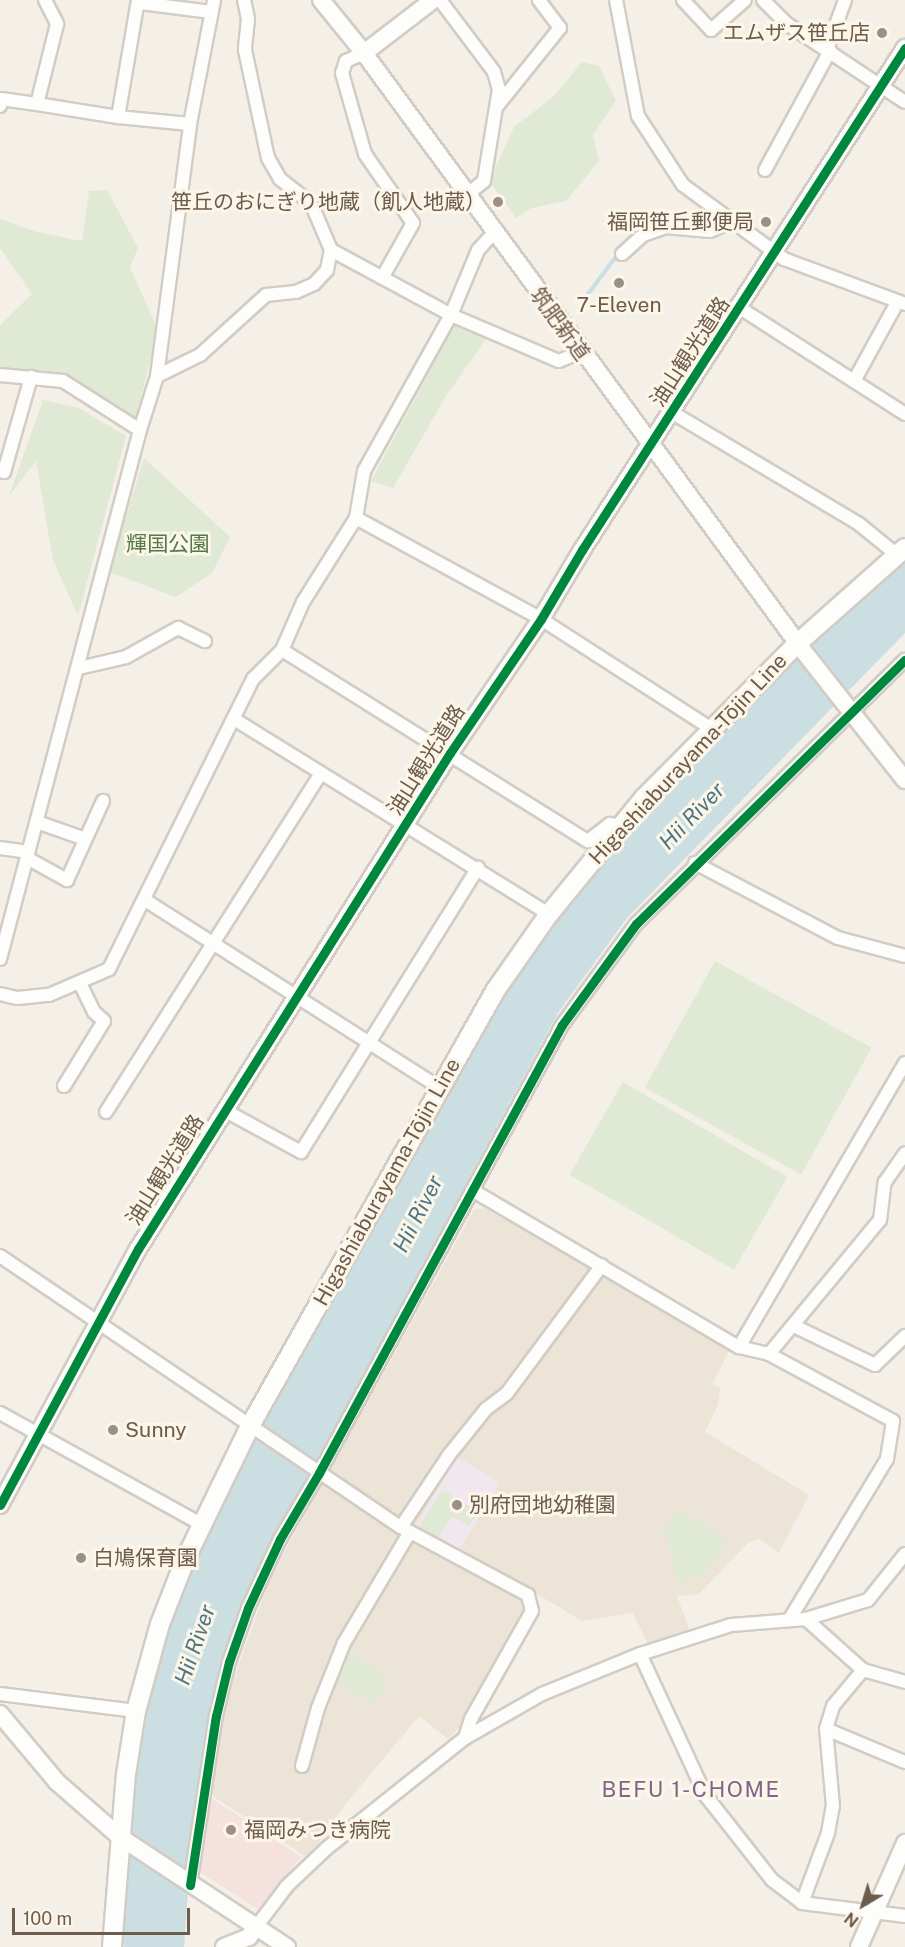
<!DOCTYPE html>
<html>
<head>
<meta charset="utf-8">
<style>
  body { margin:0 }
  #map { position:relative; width:905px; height:1947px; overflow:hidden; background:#f4f0e8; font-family:"Public Sans","Noto Sans JP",sans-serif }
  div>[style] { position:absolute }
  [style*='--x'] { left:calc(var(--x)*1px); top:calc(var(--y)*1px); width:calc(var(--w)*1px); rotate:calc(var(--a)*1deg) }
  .residential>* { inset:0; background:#ece4d6 }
  .education>* { inset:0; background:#f1e7ef; transform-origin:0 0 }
  .medical>* { inset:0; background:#f5e2df }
  .green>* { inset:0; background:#dfe9d4; transform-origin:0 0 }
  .water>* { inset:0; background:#cbdee2 }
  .stream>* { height:4px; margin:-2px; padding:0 2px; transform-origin:2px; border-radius:2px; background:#cbdee2 }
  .roads { filter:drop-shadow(2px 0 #d2ccc5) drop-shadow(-2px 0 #d2ccc5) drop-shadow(0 2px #d2ccc5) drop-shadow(0 -2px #d2ccc5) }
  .minor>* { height:12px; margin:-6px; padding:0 6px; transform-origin:6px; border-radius:6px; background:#fdfdfc }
  .tertiary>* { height:16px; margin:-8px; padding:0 8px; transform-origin:8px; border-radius:8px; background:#fdfdfc }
  .secondary>* { height:18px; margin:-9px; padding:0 9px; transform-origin:9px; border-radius:9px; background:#fdfdfc }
  .cycleway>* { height:9px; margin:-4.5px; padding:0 4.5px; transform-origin:4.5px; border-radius:4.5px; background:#00873e }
  .dots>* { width:16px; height:16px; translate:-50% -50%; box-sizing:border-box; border:3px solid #fcf6e8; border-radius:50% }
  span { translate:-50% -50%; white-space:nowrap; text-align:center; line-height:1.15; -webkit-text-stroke:6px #fcf6e8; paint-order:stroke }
  .poi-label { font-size:21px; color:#6d5b4c }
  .right { translate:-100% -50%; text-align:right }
  .left { translate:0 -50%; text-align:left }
  .street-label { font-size:21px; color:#6d5b4c }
  .park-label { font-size:21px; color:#537849 }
  .water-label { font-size:22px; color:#4c7685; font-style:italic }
  .neighbourhood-label { font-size:22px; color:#80648a; letter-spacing:1.5px }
  .north { position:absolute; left:833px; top:1875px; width:60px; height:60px; -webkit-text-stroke:4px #fcf6e8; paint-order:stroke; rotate:218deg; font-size:16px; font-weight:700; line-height:24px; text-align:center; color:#6d5b4c }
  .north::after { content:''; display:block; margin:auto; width:21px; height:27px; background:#6d5b4c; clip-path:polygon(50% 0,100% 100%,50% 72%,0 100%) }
  .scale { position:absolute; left:12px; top:1908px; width:178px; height:27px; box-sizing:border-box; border:3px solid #6d5b4c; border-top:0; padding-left:8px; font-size:18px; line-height:21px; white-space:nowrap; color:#6d5b4c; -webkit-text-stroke:4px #fcf6e8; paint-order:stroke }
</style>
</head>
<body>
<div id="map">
  <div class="residential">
    <i style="clip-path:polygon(484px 1208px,731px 1347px,712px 1384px,720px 1388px,718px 1405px,705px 1432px,809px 1495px,779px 1553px,759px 1539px,749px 1542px,699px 1594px,677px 1596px,690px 1631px,648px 1644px,633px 1613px,582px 1621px,537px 1594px,460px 1727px,448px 1739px,419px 1716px,345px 1805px,308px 1858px,211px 1795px,221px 1731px,235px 1675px,265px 1592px,285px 1551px,474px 1210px)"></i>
  </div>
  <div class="education">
    <i style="left:457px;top:1457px;width:50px;height:82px;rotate:31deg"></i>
  </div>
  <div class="medical">
    <i style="clip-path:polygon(211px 1798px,301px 1857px,258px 1909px,196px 1870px)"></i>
  </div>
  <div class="green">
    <i style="clip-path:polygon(582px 62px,599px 66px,616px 101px,593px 135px,599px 161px,566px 201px,531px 208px,516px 218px,491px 184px,493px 173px,514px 127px,554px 96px)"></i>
    <i style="clip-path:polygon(107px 190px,138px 248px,130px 267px,158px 330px,135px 420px,68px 377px,0 371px,0 325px,32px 294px,0 248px,0 219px,37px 232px,82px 241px,89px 191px)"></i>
    <i style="clip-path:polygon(454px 326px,486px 339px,446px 396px,393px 488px,371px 481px)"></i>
    <i style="clip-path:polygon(43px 400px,79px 408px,126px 436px,78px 616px,53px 560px,36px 461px,9px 496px)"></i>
    <i style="clip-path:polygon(144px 458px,230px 537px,212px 573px,176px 597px,109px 572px)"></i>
    <i style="left:715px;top:961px;width:179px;height:145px;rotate:29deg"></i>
    <i style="left:623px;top:1082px;width:190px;height:107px;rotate:30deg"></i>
    <i style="clip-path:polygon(442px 1490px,478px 1511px,469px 1526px,452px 1516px,438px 1538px,419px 1527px)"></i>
    <i style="clip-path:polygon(678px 1510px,726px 1538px,706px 1575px,679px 1582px,664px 1531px)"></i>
    <i style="clip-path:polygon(350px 1652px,390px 1680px,373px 1704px,334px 1682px)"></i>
  </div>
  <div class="water">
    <i style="clip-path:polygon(905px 558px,905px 633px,627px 918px,558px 1013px,258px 1570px,231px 1641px,208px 1731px,193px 1821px,184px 1947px,124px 1947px,125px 1824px,142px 1708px,169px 1617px,245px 1449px,523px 959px,613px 843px,686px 765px)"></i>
  </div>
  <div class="stream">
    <i style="--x:643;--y:231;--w:25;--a:-26"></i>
    <i style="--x:666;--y:220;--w:24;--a:5"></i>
    <i style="--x:690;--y:222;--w:24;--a:-30"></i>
    <i style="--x:582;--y:302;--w:60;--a:-53.1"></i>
  </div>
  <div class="roads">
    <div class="minor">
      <i style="--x:45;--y:0;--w:27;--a:63"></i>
      <i style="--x:57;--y:24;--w:82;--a:104"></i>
      <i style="--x:37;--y:104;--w:82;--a:9.1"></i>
      <i style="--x:138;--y:0;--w:119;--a:99.7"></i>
      <i style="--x:118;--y:117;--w:72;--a:5.6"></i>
      <i style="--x:244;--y:0;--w:19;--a:78"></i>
      <i style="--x:248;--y:19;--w:31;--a:96"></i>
      <i style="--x:245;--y:50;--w:110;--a:78"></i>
      <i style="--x:268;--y:158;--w:24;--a:60"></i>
      <i style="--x:280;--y:179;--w:39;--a:38"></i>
      <i style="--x:311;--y:203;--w:51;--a:66.9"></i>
      <i style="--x:331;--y:250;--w:136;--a:28.4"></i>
      <i style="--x:451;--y:315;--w:117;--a:23.1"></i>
      <i style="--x:559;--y:361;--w:23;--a:-23"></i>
      <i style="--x:440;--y:0;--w:90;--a:53.1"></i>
      <i style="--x:494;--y:72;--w:18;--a:74"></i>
      <i style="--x:499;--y:89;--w:93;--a:99.3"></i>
      <i style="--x:484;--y:181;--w:21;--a:141"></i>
      <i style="--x:616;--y:0;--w:118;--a:79.3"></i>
      <i style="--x:638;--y:116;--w:82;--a:56.9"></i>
      <i style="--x:683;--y:185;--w:125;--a:36.2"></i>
      <i style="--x:784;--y:259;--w:129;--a:20.4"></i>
      <i style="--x:683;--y:0;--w:41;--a:47"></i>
      <i style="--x:711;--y:30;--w:45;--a:-41.4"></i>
      <i style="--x:763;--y:0;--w:34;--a:45"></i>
      <i style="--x:787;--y:24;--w:141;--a:33.5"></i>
      <i style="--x:140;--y:3;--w:72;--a:7.2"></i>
      <i style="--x:827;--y:49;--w:52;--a:-69.8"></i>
      <i style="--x:364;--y:53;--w:20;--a:156"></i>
      <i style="--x:346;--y:61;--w:13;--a:108"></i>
      <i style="--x:342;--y:73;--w:84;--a:74.1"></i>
      <i style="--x:365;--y:154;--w:84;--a:55.2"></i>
      <i style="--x:413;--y:223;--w:63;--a:119.4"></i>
      <i style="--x:498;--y:105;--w:99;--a:-51.2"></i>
      <i style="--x:560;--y:28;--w:35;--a:-127"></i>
      <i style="--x:0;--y:106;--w:7;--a:-82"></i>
      <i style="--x:1;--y:99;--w:36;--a:8"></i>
      <i style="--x:765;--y:170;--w:136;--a:-61.4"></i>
      <i style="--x:622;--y:254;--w:28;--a:-42"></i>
      <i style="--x:643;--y:235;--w:24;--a:-19"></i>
      <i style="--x:666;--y:227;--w:44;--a:5.2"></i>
      <i style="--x:710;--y:231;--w:24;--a:-24"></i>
      <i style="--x:740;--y:308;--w:196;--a:32.7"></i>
      <i style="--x:0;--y:375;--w:63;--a:5.4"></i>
      <i style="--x:63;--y:381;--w:91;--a:32.5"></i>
      <i style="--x:157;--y:376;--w:48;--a:-26"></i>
      <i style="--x:200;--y:355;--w:89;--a:-42.3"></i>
      <i style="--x:266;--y:295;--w:30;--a:-6"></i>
      <i style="--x:296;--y:292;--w:20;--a:-24"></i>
      <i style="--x:314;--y:284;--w:19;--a:-47"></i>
      <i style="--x:327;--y:270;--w:20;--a:-79"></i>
      <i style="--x:854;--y:381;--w:91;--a:-61.2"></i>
      <i style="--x:673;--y:413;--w:217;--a:30.8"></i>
      <i style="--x:859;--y:524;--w:49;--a:39.2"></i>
      <i style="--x:0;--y:471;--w:4;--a:14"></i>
      <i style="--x:4;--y:472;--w:99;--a:-74.1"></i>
      <i style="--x:356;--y:518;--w:211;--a:28.6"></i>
      <i style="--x:541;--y:619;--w:205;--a:32.8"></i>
      <i style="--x:282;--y:650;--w:361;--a:32"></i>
      <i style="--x:588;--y:841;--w:28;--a:-38"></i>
      <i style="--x:610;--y:824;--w:9;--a:13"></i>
      <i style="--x:79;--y:668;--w:48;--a:-13.2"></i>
      <i style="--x:126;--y:657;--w:60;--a:-29.1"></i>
      <i style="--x:178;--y:628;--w:30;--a:26"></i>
      <i style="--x:234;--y:719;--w:370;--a:31.8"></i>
      <i style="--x:37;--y:822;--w:51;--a:19.5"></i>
      <i style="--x:0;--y:848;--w:28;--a:8"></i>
      <i style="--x:27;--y:858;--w:46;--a:28.8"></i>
      <i style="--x:67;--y:880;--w:87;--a:-65.5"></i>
      <i style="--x:695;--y:863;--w:161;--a:27.7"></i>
      <i style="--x:838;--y:938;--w:69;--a:15"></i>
      <i style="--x:145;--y:900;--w:350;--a:32.5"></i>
      <i style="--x:0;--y:959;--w:547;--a:-75.18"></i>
      <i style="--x:140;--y:430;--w:57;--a:-72.5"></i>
      <i style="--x:157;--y:376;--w:254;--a:-82.5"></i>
      <i style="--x:190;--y:124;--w:126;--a:-79"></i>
      <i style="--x:0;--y:994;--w:18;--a:13"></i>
      <i style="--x:18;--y:998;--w:31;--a:-6"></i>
      <i style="--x:49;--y:995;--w:65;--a:-23.4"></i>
      <i style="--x:109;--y:969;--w:324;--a:-63.6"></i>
      <i style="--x:253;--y:679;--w:41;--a:-45"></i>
      <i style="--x:282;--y:650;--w:52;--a:-66.4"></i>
      <i style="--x:303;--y:602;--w:99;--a:-57.8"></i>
      <i style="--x:356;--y:518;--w:48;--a:-80.3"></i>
      <i style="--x:364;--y:471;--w:179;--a:-60.9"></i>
      <i style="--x:451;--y:315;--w:70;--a:-67.4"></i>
      <i style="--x:478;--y:250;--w:23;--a:-47"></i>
      <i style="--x:64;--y:1086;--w:76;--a:-58.4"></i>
      <i style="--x:104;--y:1021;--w:13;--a:-138"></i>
      <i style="--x:94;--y:1012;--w:32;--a:-116"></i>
      <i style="--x:224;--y:1110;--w:88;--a:28.6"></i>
      <i style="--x:301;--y:1152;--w:335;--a:-58.1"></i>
      <i style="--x:106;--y:1112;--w:401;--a:-57.6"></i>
      <i style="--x:472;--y:1190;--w:310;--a:30.5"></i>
      <i style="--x:739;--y:1347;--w:31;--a:13"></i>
      <i style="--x:769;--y:1354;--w:174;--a:-50.4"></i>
      <i style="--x:880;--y:1220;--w:38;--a:-83"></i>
      <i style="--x:885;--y:1182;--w:35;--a:-55"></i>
      <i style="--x:0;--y:1256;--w:484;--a:34.1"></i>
      <i style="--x:401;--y:1527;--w:144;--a:28.2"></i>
      <i style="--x:528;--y:1595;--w:16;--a:76"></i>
      <i style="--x:532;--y:1611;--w:124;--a:119.5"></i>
      <i style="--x:471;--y:1719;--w:20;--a:108"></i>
      <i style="--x:794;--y:1326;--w:90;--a:25.7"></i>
      <i style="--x:875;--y:1365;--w:42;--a:-44"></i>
      <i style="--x:739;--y:1347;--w:329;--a:-59.7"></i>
      <i style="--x:769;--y:1354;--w:141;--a:28.4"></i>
      <i style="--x:893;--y:1421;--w:38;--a:99"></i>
      <i style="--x:887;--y:1459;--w:188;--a:121.3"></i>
      <i style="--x:0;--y:1413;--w:230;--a:28.9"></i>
      <i style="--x:401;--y:1527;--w:87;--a:-56.3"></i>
      <i style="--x:449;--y:1455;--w:59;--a:-51.2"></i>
      <i style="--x:486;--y:1409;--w:26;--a:-37"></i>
      <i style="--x:507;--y:1393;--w:159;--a:-53.4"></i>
      <i style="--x:905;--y:1554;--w:59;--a:128.8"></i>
      <i style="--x:868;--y:1600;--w:65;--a:163"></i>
      <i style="--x:806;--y:1619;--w:75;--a:175.4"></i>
      <i style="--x:731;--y:1625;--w:96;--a:162.3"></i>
      <i style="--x:640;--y:1654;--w:157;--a:65.1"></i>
      <i style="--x:706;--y:1796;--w:107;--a:51.8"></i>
      <i style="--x:772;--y:1880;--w:38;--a:37"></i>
      <i style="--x:802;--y:1903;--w:104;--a:7.2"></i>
      <i style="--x:806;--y:1619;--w:76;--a:41.8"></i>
      <i style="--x:863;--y:1670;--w:44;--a:15.9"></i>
      <i style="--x:0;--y:1694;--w:137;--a:7.1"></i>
      <i style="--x:826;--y:1729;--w:86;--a:22.7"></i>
      <i style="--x:302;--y:1766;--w:60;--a:-74.6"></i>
      <i style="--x:318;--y:1708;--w:70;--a:-68.2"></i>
      <i style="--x:344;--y:1643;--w:129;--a:-59.3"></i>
      <i style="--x:190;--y:1885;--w:171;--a:-81.3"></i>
      <i style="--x:216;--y:1716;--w:56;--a:-76.5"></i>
      <i style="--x:229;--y:1662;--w:57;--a:-70.6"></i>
      <i style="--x:248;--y:1608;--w:76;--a:-65.1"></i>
      <i style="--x:280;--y:1539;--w:77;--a:-59.4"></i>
      <i style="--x:319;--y:1473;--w:510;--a:-61.52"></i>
      <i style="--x:562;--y:1025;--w:125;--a:-53.8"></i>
      <i style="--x:636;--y:924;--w:377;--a:-44.5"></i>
      <i style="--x:802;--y:1903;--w:75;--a:-69.6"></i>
      <i style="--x:828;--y:1833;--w:27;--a:-80"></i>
      <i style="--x:833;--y:1806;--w:77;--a:-95.2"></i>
      <i style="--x:826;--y:1729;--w:24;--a:-73"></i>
      <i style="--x:833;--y:1706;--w:47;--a:-50.2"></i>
      <i style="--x:256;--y:1927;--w:51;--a:-52.9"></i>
      <i style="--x:287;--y:1886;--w:55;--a:-43.5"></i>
      <i style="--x:327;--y:1848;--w:176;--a:-38.6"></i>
      <i style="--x:465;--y:1738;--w:89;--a:-29.7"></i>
      <i style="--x:542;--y:1694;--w:106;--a:-22.2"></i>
    </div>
    <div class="tertiary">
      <i style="--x:321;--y:0;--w:68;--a:50.9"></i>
      <i style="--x:364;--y:53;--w:738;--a:53.7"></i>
      <i style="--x:801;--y:648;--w:168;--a:51.8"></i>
      <i style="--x:364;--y:53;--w:87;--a:-37.5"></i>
      <i style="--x:0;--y:1505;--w:291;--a:-61.7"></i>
      <i style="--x:138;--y:1249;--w:586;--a:-57.83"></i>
      <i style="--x:450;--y:753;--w:162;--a:-55.8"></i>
      <i style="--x:541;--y:619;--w:80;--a:-59.3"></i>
      <i style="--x:582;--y:550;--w:597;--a:-57.24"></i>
      <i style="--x:0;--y:1714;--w:89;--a:50"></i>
      <i style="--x:57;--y:1782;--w:84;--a:41.1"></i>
      <i style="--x:120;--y:1837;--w:200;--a:33.4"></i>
      <i style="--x:224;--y:1947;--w:27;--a:-22"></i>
      <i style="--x:249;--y:1937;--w:12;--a:-55"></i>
      <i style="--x:859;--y:1947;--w:114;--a:-66.1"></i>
    </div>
    <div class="secondary">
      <i style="--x:112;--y:1947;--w:174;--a:-85.4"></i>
      <i style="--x:126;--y:1774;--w:64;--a:-81"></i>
      <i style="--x:136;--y:1711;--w:90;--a:-74.6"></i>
      <i style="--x:160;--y:1624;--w:69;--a:-68.7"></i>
      <i style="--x:185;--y:1560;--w:149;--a:-64.1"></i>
      <i style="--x:250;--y:1426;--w:499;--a:-60.6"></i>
      <i style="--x:495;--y:991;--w:94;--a:-55"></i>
      <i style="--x:549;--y:914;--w:150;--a:-50.7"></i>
      <i style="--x:644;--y:798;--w:218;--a:-45.2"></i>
      <i style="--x:798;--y:643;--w:143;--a:-41.6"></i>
    </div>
  </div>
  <div class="cycleway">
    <i style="--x:0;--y:1505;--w:291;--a:-61.7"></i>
    <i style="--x:138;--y:1249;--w:586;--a:-57.83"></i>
    <i style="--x:450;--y:753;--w:162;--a:-55.8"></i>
    <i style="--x:541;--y:619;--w:80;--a:-59.3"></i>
    <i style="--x:582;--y:550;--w:597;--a:-57.24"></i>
    <i style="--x:190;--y:1885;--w:171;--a:-81.3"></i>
    <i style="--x:216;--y:1716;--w:56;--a:-76.5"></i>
    <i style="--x:229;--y:1662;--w:57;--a:-70.6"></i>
    <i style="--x:248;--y:1608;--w:76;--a:-65.1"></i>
    <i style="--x:280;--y:1539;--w:77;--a:-59.4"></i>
    <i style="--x:319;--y:1473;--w:510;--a:-61.52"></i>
    <i style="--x:562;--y:1025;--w:125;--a:-53.8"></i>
    <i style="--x:636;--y:924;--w:377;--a:-44.5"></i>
  </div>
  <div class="dots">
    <i style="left:882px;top:33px;background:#9c8f83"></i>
    <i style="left:498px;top:202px;background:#9c8f83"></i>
    <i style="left:766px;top:222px;background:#9c8f83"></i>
    <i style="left:619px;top:283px;background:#9c8f83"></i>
    <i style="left:113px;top:1430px;background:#9c8f83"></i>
    <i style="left:457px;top:1505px;background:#9c8f83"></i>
    <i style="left:81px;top:1558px;background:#9c8f83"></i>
    <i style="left:231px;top:1830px;background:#9c8f83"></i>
  </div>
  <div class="poi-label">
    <span class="right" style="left:870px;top:33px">エムザス笹丘店</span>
    <span class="right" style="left:486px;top:202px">笹丘のおにぎり地蔵（飢人地蔵）</span>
    <span class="right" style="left:754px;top:222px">福岡笹丘郵便局</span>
    <span style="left:619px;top:305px">7-Eleven</span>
    <span class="left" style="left:125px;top:1430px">Sunny</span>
    <span class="left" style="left:469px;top:1505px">別府団地幼稚園</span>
    <span class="left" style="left:93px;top:1558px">白鳩保育園</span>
    <span class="left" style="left:244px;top:1830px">福岡みつき病院</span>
  </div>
  <div class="street-label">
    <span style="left:560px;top:324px;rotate:54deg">筑肥新道</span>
    <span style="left:690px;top:352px;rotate:-57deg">油山観光道路</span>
    <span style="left:688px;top:759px;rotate:-47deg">Higashiaburayama-Tōjin Line</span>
    <span style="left:426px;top:760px;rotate:-58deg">油山観光道路</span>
    <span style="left:165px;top:1170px;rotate:-58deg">油山観光道路</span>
    <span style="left:387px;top:1182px;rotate:-61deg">Higashiaburayama-Tōjin Line</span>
  </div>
  <div class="park-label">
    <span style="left:168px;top:544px">輝国公園</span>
  </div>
  <div class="water-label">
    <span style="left:692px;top:816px;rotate:-46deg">Hii River</span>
    <span style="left:418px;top:1214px;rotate:-63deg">Hii River</span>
    <span style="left:195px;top:1645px;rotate:-71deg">Hii River</span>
  </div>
  <div class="neighbourhood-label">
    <span style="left:691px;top:1790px">BEFU 1-CHOME</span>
  </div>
  <div class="north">N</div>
  <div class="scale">100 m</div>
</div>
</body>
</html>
